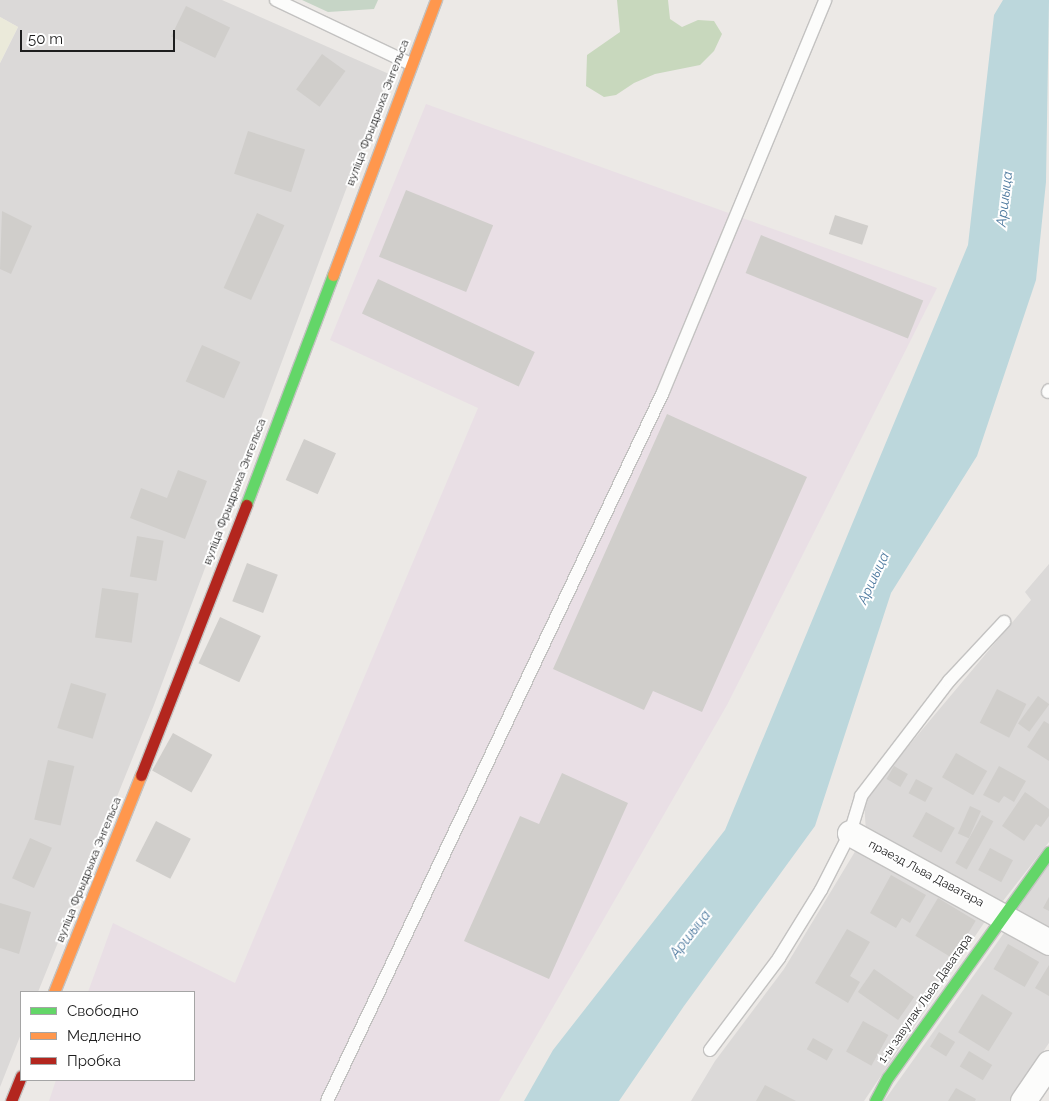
<!DOCTYPE html>
<html>
<head>
<meta charset="utf-8">
<style>
  body { margin:0 }
  #map { position:relative; width:1049px; height:1101px; overflow:hidden; background:#ece9e6; font-family:Raleway,sans-serif }
  div>[style] { position:absolute }
  [style*='--x'] { left:calc(var(--x)*1px); top:calc(var(--y)*1px); width:calc(var(--w)*1px); rotate:calc(var(--a)*1deg) }
  .residential>* { inset:0; background:#dbd9d8 }
  .industrial>* { inset:0; background:#e9dfe5 }
  .farmland>* { inset:0; background:#ebeada }
  .forest>* { inset:0; background:#c8d8bd }
  .cemetery>* { inset:0; background:#c6d5c6 }
  .water>* { inset:0; background:#bcd7dc }
  .building>* { inset:0; background:#d0cecb; transform-origin:0 0 }
  .roads { filter:drop-shadow(1px 0 #c3c2c1) drop-shadow(-1px 0 #c3c2c1) drop-shadow(0 1px #c3c2c1) drop-shadow(0 -1px #c3c2c1) }
  .lane>* { height:12px; margin:-6px; padding:0 6px; transform-origin:6px; border-radius:6px; background:#fcfcfb }
  .street>* { height:25px; margin:-12.5px; padding:0 12.5px; transform-origin:12.5px; border-radius:12.5px; background:#fcfcfb }
  .fast>* { height:11px; margin:-5.5px; padding:0 5.5px; transform-origin:5.5px; border-radius:5.5px; background:#63d668 }
  .slow>* { height:11px; margin:-5.5px; padding:0 5.5px; transform-origin:5.5px; border-radius:5.5px; background:#ff974d }
  .jam>* { height:11px; margin:-5.5px; padding:0 5.5px; transform-origin:5.5px; border-radius:5.5px; background:#b3261e }
  span { translate:-50% -50%; white-space:nowrap; text-align:center; line-height:1.15; -webkit-text-stroke:4px #fff; paint-order:stroke }
  .street-label { font-size:12px; color:#1e1e1e }
  .water-label { font-size:14px; color:#4e7a9f; font-style:italic }
  .legend { position:absolute; left:20px; top:991px; width:175px; height:90px; box-sizing:border-box; background:#fff; border:1px solid #a5a5a5; margin:0; padding:6px 9px; list-style:none; font-size:15px; color:#1e1e1e }
  .legend li { display:flex; align-items:center; gap:10px; height:25px }
  .legend b { width:25px; border:1px solid #a5a5a5 }
  .scale { position:absolute; left:20px; top:30px; width:155px; height:22px; box-sizing:border-box; border:2px solid #1e1e1e; border-top:0; padding-left:6px; font-size:15px; line-height:18px; white-space:nowrap; color:#1e1e1e; -webkit-text-stroke:4px #fff; paint-order:stroke }
</style>
</head>
<body>
<div id="map">
  <div class="residential">
    <i style="clip-path:polygon(0 0,222px 0,389px 74px,154px 705px,38px 992px,21px 992px,21px 1034px,0 1087px,0 63px,18px 27px,0 17px)"></i>
    <i style="clip-path:polygon(1049px 564px,1049px 842px,999px 906px,866px 833px,864px 799px,1031px 600px,1025px 592px)"></i>
    <i style="clip-path:polygon(859px 845px,988px 917px,864px 1101px,691px 1101px,715px 1061px,784px 969px)"></i>
    <i style="clip-path:polygon(1049px 865px,1049px 933px,1013px 913px)"></i>
    <i style="clip-path:polygon(1009px 926px,1049px 950px,1049px 1043px,1010px 1101px,884px 1101px)"></i>
  </div>
  <div class="industrial">
    <i style="clip-path:polygon(426px 104px,937px 288px,727px 705px,499px 1101px,49px 1101px,56px 1080px,194px 1080px,194px 992px,88px 992px,113px 923px,235px 983px,478px 408px,330px 340px)"></i>
  </div>
  <div class="farmland">
    <i style="clip-path:polygon(0 17px,18px 27px,0 63px)"></i>
  </div>
  <div class="forest">
    <i style="clip-path:polygon(617px 0,668px 0,670px 19px,682px 27px,698px 20px,714px 21px,722px 34px,714px 51px,700px 65px,655px 74px,634px 83px,616px 95px,604px 97px,586px 86px,587px 55px,620px 32px)"></i>
  </div>
  <div class="cemetery">
    <i style="clip-path:polygon(302px 0,378px 0,374px 9px,328px 12px)"></i>
  </div>
  <div class="water">
    <i style="clip-path:polygon(1003px 0,1049px 0,1046px 182px,1036px 280px,977px 456px,891px 593px,815px 826px,684px 1006px,619px 1101px,524px 1101px,553px 1050px,725px 830px,968px 245px,994px 15px)"></i>
  </div>
  <div class="building">
    <i style="left:186px;top:6px;width:49px;height:34px;rotate:26deg"></i>
    <i style="left:322px;top:54px;width:29px;height:44px;rotate:36deg"></i>
    <i style="left:248px;top:131px;width:60px;height:45px;rotate:18deg"></i>
    <i style="left:406px;top:190px;width:94px;height:72px;rotate:22deg"></i>
    <i style="clip-path:polygon(2px 211px,32px 226px,11px 274px,0 269px)"></i>
    <i style="left:257px;top:213px;width:30px;height:82px;rotate:24deg"></i>
    <i style="left:835px;top:215px;width:35px;height:20px;rotate:18deg"></i>
    <i style="left:761px;top:235px;width:175px;height:41px;rotate:22deg"></i>
    <i style="left:378px;top:279px;width:173px;height:38px;rotate:25deg"></i>
    <i style="left:202px;top:345px;width:42px;height:40px;rotate:24deg"></i>
    <i style="clip-path:polygon(667px 414px,807px 477px,702px 712px,653px 691px,644px 710px,553px 669px)"></i>
    <i style="left:304px;top:439px;width:35px;height:45px;rotate:24deg"></i>
    <i style="clip-path:polygon(178px 470px,207px 481px,185px 539px,130px 518px,141px 488px,167px 498px)"></i>
    <i style="left:137px;top:536px;width:27px;height:41px;rotate:10deg"></i>
    <i style="left:247px;top:563px;width:33px;height:41px;rotate:21deg"></i>
    <i style="left:102px;top:588px;width:37px;height:50px;rotate:8deg"></i>
    <i style="left:220px;top:617px;width:45px;height:51px;rotate:25deg"></i>
    <i style="left:71px;top:683px;width:37px;height:47px;rotate:17deg"></i>
    <i style="left:997px;top:689px;width:33px;height:38px;rotate:27deg"></i>
    <i style="left:1038px;top:696px;width:14px;height:34px;rotate:36deg"></i>
    <i style="clip-path:polygon(1044px 721px,1049px 724px,1049px 761px,1027px 747px)"></i>
    <i style="left:173px;top:733px;width:45px;height:43px;rotate:29deg"></i>
    <i style="left:956px;top:753px;width:36px;height:28px;rotate:30deg"></i>
    <i style="left:48px;top:760px;width:27px;height:61px;rotate:13deg"></i>
    <i style="left:894px;top:766px;width:16px;height:15px;rotate:30deg"></i>
    <i style="clip-path:polygon(999px 766px,1026px 781px,1014px 802px,1004px 796px,999px 803px,983px 795px)"></i>
    <i style="clip-path:polygon(562px 773px,628px 803px,549px 979px,464px 941px,520px 816px,539px 824px)"></i>
    <i style="left:916px;top:779px;width:19px;height:16px;rotate:28deg"></i>
    <i style="clip-path:polygon(1025px 792px,1049px 809px,1049px 816px,1041px 827px,1036px 824px,1024px 841px,1002px 826px)"></i>
    <i style="left:970px;top:806px;width:12px;height:30px;rotate:24deg"></i>
    <i style="left:926px;top:812px;width:33px;height:28px;rotate:29deg"></i>
    <i style="left:982px;top:815px;width:13px;height:55px;rotate:29deg"></i>
    <i style="left:156px;top:821px;width:39px;height:45px;rotate:27deg"></i>
    <i style="left:30px;top:838px;width:24px;height:44px;rotate:24deg"></i>
    <i style="left:990px;top:848px;width:26px;height:25px;rotate:28deg"></i>
    <i style="clip-path:polygon(891px 875px,926px 895px,910px 923px,902px 918px,896px 928px,870px 913px)"></i>
    <i style="clip-path:polygon(1049px 897px,1049px 911px,1043px 908px)"></i>
    <i style="left:938px;top:898px;width:44px;height:44px;rotate:31deg"></i>
    <i style="clip-path:polygon(0 903px,31px 912px,19px 954px,0 948px)"></i>
    <i style="clip-path:polygon(847px 929px,870px 942px,850px 976px,860px 982px,848px 1003px,815px 983px)"></i>
    <i style="left:1008px;top:944px;width:36px;height:29px;rotate:30deg"></i>
    <i style="clip-path:polygon(1049px 965px,1049px 996px,1035px 988px)"></i>
    <i style="left:874px;top:969px;width:49px;height:28px;rotate:35deg"></i>
    <i style="left:982px;top:994px;width:36px;height:45px;rotate:32deg"></i>
    <i style="left:863px;top:1021px;width:29px;height:35px;rotate:29deg"></i>
    <i style="left:939px;top:1032px;width:19px;height:17px;rotate:32deg"></i>
    <i style="left:813px;top:1038px;width:23px;height:13px;rotate:29deg"></i>
    <i style="left:969px;top:1051px;width:27px;height:18px;rotate:31deg"></i>
    <i style="clip-path:polygon(765px 1085px,796px 1101px,756px 1101px)"></i>
    <i style="clip-path:polygon(956px 1088px,976px 1099px,975px 1101px,948px 1101px)"></i>
  </div>
  <div class="roads">
    <div class="lane">
      <i style="--x:276;--y:0;--w:149;--a:25.4"></i>
      <i style="--x:1048;--y:392;--w:2;--a:-63"></i>
      <i style="--x:710;--y:1050;--w:115;--a:-53.1"></i>
      <i style="--x:779;--y:958;--w:80;--a:-58.3"></i>
      <i style="--x:821;--y:890;--w:64;--a:-63"></i>
      <i style="--x:850;--y:833;--w:39;--a:-73"></i>
      <i style="--x:861;--y:796;--w:145;--a:-52.6"></i>
      <i style="--x:949;--y:681;--w:81;--a:-47"></i>
      <i style="--x:327;--y:1101;--w:785;--a:-64.64"></i>
      <i style="--x:663;--y:392;--w:424;--a:-67.5"></i>
    </div>
    <div class="street">
      <i style="--x:850;--y:833;--w:227;--a:28.7"></i>
      <i style="--x:1023;--y:1101;--w:46;--a:-55.6"></i>
    </div>
    <div class="fast">
      <i style="--x:246;--y:505;--w:246;--a:-69.3"></i>
      <i style="--x:875;--y:1101;--w:27;--a:-62"></i>
      <i style="--x:888;--y:1077;--w:277;--a:-54.4"></i>
    </div>
    <div class="slow">
      <i style="--x:333;--y:275;--w:294;--a:-69.5"></i>
      <i style="--x:54;--y:992;--w:234;--a:-68.2"></i>
    </div>
    <div class="jam">
      <i style="--x:141;--y:775;--w:290;--a:-68.7"></i>
      <i style="--x:11;--y:1101;--w:27;--a:-68"></i>
    </div>
  </div>
  <div class="street-label">
    <span style="left:378px;top:113px;rotate:-69deg">вуліца Фрыдрыха Энгельса</span>
    <span style="left:235px;top:492px;rotate:-69deg">вуліца Фрыдрыха Энгельса</span>
    <span style="left:89px;top:870px;rotate:-68deg">вуліца Фрыдрыха Энгельса</span>
    <span style="left:926px;top:874px;rotate:28deg">праезд Льва Даватара</span>
    <span style="left:926px;top:999px;rotate:-55deg">1-ы завулак Льва Даватара</span>
  </div>
  <div class="water-label">
    <span style="left:1004px;top:199px;rotate:-83deg">Аршыца</span>
    <span style="left:873px;top:578px;rotate:-65deg">Аршыца</span>
    <span style="left:690px;top:934px;rotate:-52deg">Аршыца</span>
  </div>
  <ul class="legend">
  <li><b style="height:6px;background:#63d668"></b>Свободно</li>
  <li><b style="height:6px;background:#ff974d"></b>Медленно</li>
  <li><b style="height:6px;background:#b3261e"></b>Пробка</li>
  </ul>
  <div class="scale">50 m</div>
</div>
</body>
</html>
